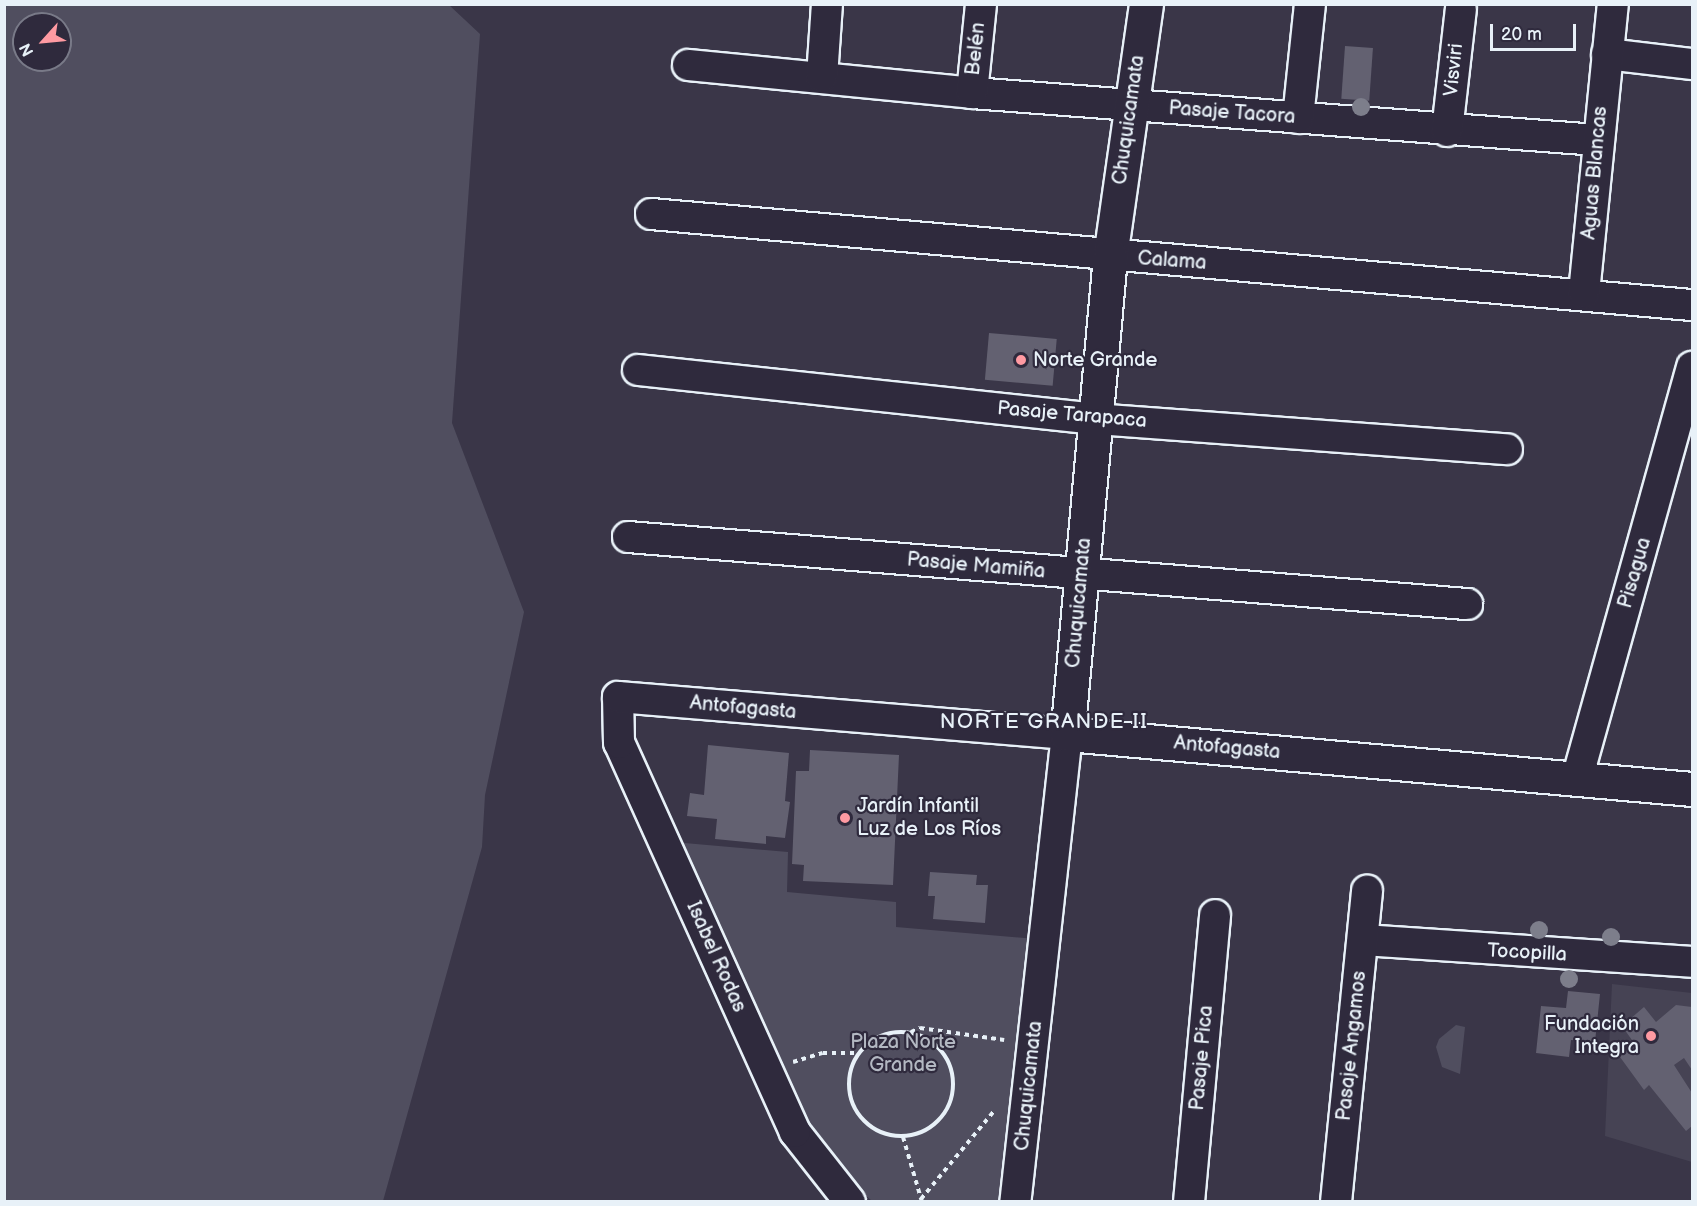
<!DOCTYPE html>
<html>
<head>
<meta charset="utf-8">
<style>
  body { margin:0 }
  #map { position:relative; width:1697px; height:1206px; overflow:hidden; background:#3a3648; font-family:"Balsamiq Sans",sans-serif }
  div>[style] { position:absolute }
  [style*='--x'] { left:calc(var(--x)*1px); top:calc(var(--y)*1px); width:calc(var(--w)*1px); rotate:calc(var(--a)*1deg) }
  .built>* { inset:0; background:#464354 }
  .green>* { inset:0; background:#504e5f }
  .building>* { inset:0; background:#636171; transform-origin:0 0 }
  .path>* { height:4px; margin-top:-2px; transform-origin:0; background:repeating-linear-gradient(90deg,#e8f1f8 0 4.5px,transparent 0 9px) }
  .path>.ring { margin:-2px; padding:0; box-sizing:content-box; background:none; border:4px solid #e8f1f8; border-radius:50% }
  .roads { filter:drop-shadow(2px 0 #e8f1f8) drop-shadow(-2px 0 #e8f1f8) drop-shadow(0 2px #e8f1f8) drop-shadow(0 -2px #e8f1f8) }
  .street>* { height:30px; margin:-15px; padding:0 15px; transform-origin:15px; border-radius:15px; background:#2f2a3d }
  .secondary>* { height:33px; margin:-16.5px; padding:0 16.5px; transform-origin:16.5px; border-radius:16.5px; background:#2f2a3d }
  .trees>* { width:18px; height:18px; margin:-9px; border-radius:50%; background:#7d7e8b }
  .dots>* { width:16px; height:16px; translate:-50% -50%; box-sizing:border-box; border:3px solid #2f2a3d; border-radius:50% }
  span { translate:-50% -50%; white-space:nowrap; text-align:center; line-height:1.15; -webkit-text-stroke:4.5px #2f2a3d; paint-order:stroke }
  .street-label { font-size:20px; color:#e8f1f8 }
  .poi-label { font-size:20px; color:#e8f1f8 }
  .left { translate:0 -50%; text-align:left }
  .right { translate:-100% -50%; text-align:right }
  .park-label { font-size:20px; color:#b3b8c2 }
  .neighbourhood-label { font-size:21px; color:#e8f1f8; letter-spacing:1.5px }
  .frame { position:absolute; inset:0; border:6px solid #e8f1f8; pointer-events:none }
  .north { position:absolute; left:12px; top:12px; width:60px; height:60px; box-sizing:border-box; background:#2f2a3d; border:2px solid #797a88; border-radius:50%; rotate:243deg; font-size:16px; font-weight:700; line-height:24px; text-align:center; color:#e8f1f8 }
  .north::after { content:''; display:block; margin:auto; width:21px; height:27px; background:#ff9aa2; clip-path:polygon(50% 0,100% 100%,50% 72%,0 100%) }
  .scale { position:absolute; left:1490px; top:24px; width:86px; height:27px; box-sizing:border-box; border:3px solid #e8f1f8; border-top:0; padding-left:8px; font-size:18px; line-height:21px; white-space:nowrap; color:#e8f1f8; -webkit-text-stroke:4px #2f2a3d; paint-order:stroke }
</style>
</head>
<body>
<div id="map">
  <div class="built">
    <i style="clip-path:polygon(1612px 984px,1692px 993px,1692px 1162px,1605px 1136px)"></i>
  </div>
  <div class="green">
    <i style="clip-path:polygon(evenodd,5px 4px,449px 5px,480px 34px,452px 423px,524px 612px,485px 795px,482px 847px,383px 1201px,5px 1201px,5px 4px,24px 24px,60px 24px,60px 60px,24px 60px,24px 24px)"></i>
    <i style="clip-path:polygon(673px 842px,788px 852px,787px 892px,896px 902px,896px 927px,1036px 939px,1006px 1201px,872px 1201px,843px 1175px,799px 1122px)"></i>
    <i style="clip-path:polygon(1456px 1025px,1465px 1027px,1460px 1074px,1442px 1067px,1436px 1047px,1439px 1039px)"></i>
  </div>
  <div class="building">
    <i style="left:1345px;top:46px;width:28px;height:53px;rotate:4deg"></i>
    <i style="left:989px;top:333px;width:68px;height:47px;rotate:5deg"></i>
    <i style="clip-path:polygon(708px 745px,789px 753px,785px 801px,790px 802px,785px 838px,766px 836px,766px 844px,715px 839px,717px 819px,687px 816px,690px 793px,704px 795px)"></i>
    <i style="clip-path:polygon(810px 750px,899px 755px,893px 885px,803px 881px,804px 865px,792px 864px,796px 771px,809px 771px)"></i>
    <i style="clip-path:polygon(930px 872px,977px 875px,976px 885px,988px 885px,985px 923px,933px 919px,935px 896px,928px 896px)"></i>
    <i style="clip-path:polygon(1568px 991px,1600px 994px,1595px 1042px,1571px 1040px,1569px 1057px,1536px 1053px,1541px 1006px,1566px 1008px)"></i>
    <i style="clip-path:polygon(1676px 1005px,1692px 1007px,1692px 1070px,1684px 1058px,1674px 1065px,1692px 1093px,1692px 1126px,1686px 1131px,1649px 1085px,1644px 1090px,1620px 1057px,1634px 1043px,1622px 1026px,1644px 1007px,1656px 1022px)"></i>
  </div>
  <div class="path">
    <i class="ring" style="left:849px;top:1032px;width:100px;height:100px"></i>
    <i style="--x:911;--y:1032;--w:10;--a:-24"></i>
    <i style="--x:920;--y:1028;--w:85;--a:8.1"></i>
    <i style="--x:793;--y:1062;--w:31;--a:-17"></i>
    <i style="--x:823;--y:1053;--w:36;--a:0"></i>
    <i style="--x:903;--y:1137;--w:68;--a:73.7"></i>
    <i style="--x:921;--y:1199;--w:116;--a:-50.3"></i>
  </div>
  <div class="roads">
    <div class="street">
      <i style="--x:1607;--y:54;--w:86;--a:6.7"></i>
      <i style="--x:688;--y:65;--w:285;--a:5.6"></i>
      <i style="--x:972;--y:93;--w:627;--a:4.3"></i>
      <i style="--x:822;--y:77;--w:73;--a:-86.1"></i>
      <i style="--x:972;--y:93;--w:89;--a:-84.2"></i>
      <i style="--x:1298;--y:118;--w:115;--a:-84"></i>
      <i style="--x:1447;--y:131;--w:123;--a:-83.5"></i>
      <i style="--x:651;--y:214;--w:1045;--a:5"></i>
      <i style="--x:1584;--y:293;--w:290;--a:-84.3"></i>
      <i style="--x:638;--y:370;--w:460;--a:6.1"></i>
      <i style="--x:1095;--y:419;--w:413;--a:4.2"></i>
      <i style="--x:628;--y:537;--w:842;--a:4.57"></i>
      <i style="--x:1577;--y:779;--w:428;--a:-74.4"></i>
      <i style="--x:1363;--y:940;--w:330;--a:3.8"></i>
      <i style="--x:850;--y:1202;--w:89;--a:-128.2"></i>
      <i style="--x:795;--y:1132;--w:427;--a:-114.3"></i>
      <i style="--x:619;--y:743;--w:46;--a:-91.2"></i>
      <i style="--x:618;--y:697;--w:451;--a:4.7"></i>
      <i style="--x:1067;--y:734;--w:471;--a:96.3"></i>
      <i style="--x:1189;--y:1202;--w:288;--a:-84.8"></i>
      <i style="--x:1336;--y:1202;--w:313;--a:-84.3"></i>
    </div>
    <div class="secondary">
      <i style="--x:1146;--y:4;--w:255;--a:98.1"></i>
      <i style="--x:1110;--y:256;--w:480;--a:95.1"></i>
      <i style="--x:1067;--y:734;--w:627;--a:5.03"></i>
    </div>
  </div>
  <div class="trees">
    <i style="left:1361px;top:107px"></i>
    <i style="left:1539px;top:930px"></i>
    <i style="left:1611px;top:937px"></i>
    <i style="left:1569px;top:979px"></i>
  </div>
  <div class="dots">
    <i style="left:1021px;top:360px;background:#ff9aa2"></i>
    <i style="left:845px;top:818px;background:#ff9aa2"></i>
    <i style="left:1651px;top:1036px;background:#ff9aa2"></i>
  </div>
  <div class="street-label">
    <span style="left:976px;top:49px;rotate:-84deg">Belén</span>
    <span style="left:1454px;top:70px;rotate:-84deg">Visviri</span>
    <span style="left:1232px;top:113px;rotate:4deg">Pasaje Tacora</span>
    <span style="left:1129px;top:120px;rotate:-82deg">Chuquicamata</span>
    <span style="left:1595px;top:173px;rotate:-85deg">Aguas Blancas</span>
    <span style="left:1172px;top:261px;rotate:4deg">Calama</span>
    <span style="left:1072px;top:415px;rotate:5deg">Pasaje Tarapaca</span>
    <span style="left:976px;top:566px;rotate:5deg">Pasaje Mamiña</span>
    <span style="left:1635px;top:573px;rotate:-74deg">Pisagua</span>
    <span style="left:1079px;top:603px;rotate:-85deg">Chuquicamata</span>
    <span style="left:743px;top:708px;rotate:5deg">Antofagasta</span>
    <span style="left:1227px;top:748px;rotate:5deg">Antofagasta</span>
    <span style="left:1527px;top:953px;rotate:3deg">Tocopilla</span>
    <span style="left:716px;top:957px;rotate:66deg">Isabel Rodas</span>
    <span style="left:1352px;top:1046px;rotate:-84deg">Pasaje Angamos</span>
    <span style="left:1202px;top:1058px;rotate:-85deg">Pasaje Pica</span>
    <span style="left:1029px;top:1086px;rotate:-84deg">Chuquicamata</span>
  </div>
  <div class="poi-label">
    <span class="left" style="left:1033px;top:360px">Norte Grande</span>
    <span class="left" style="left:857px;top:818px">Jardín Infantil<br>Luz de Los Ríos</span>
    <span class="right" style="left:1639px;top:1036px">Fundación<br>Integra</span>
  </div>
  <div class="park-label">
    <span style="left:903px;top:1054px">Plaza Norte<br>Grande</span>
  </div>
  <div class="neighbourhood-label">
    <span style="left:1044px;top:722px">NORTE GRANDE II</span>
  </div>
  <div class="frame"></div>
  <div class="north">N</div>
  <div class="scale">20 m</div>
</div>
</body>
</html>
